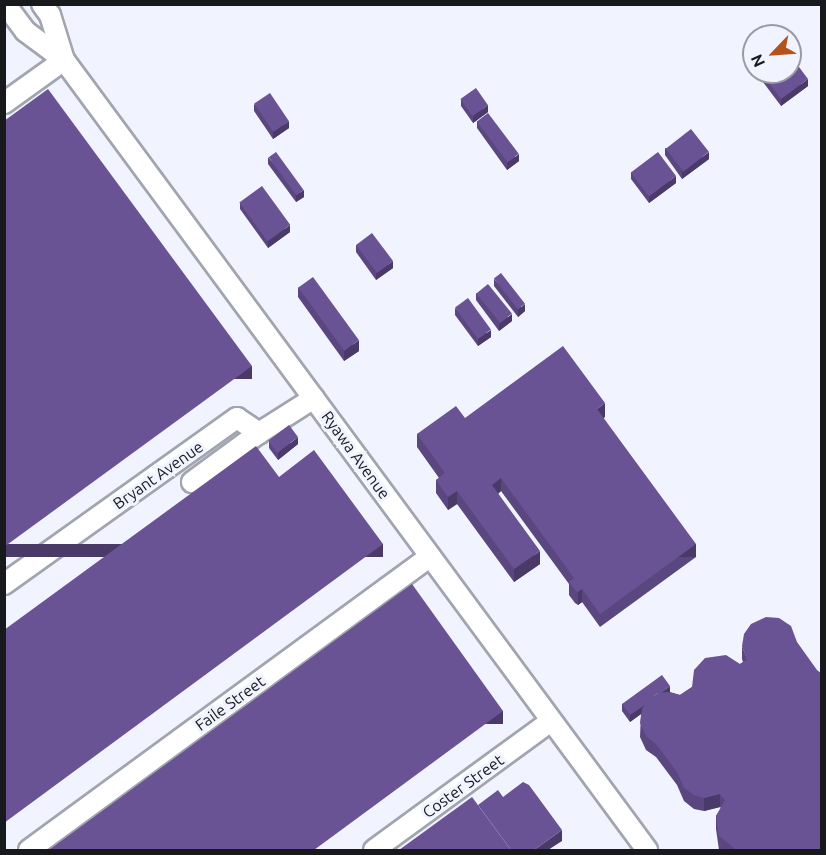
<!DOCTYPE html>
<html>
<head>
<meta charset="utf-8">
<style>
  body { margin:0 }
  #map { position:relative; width:826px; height:855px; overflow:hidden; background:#f1f4fe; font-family:Ubuntu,sans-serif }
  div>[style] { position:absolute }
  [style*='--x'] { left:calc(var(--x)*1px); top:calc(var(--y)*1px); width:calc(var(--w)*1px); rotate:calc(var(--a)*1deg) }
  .roads { filter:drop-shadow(2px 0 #a1a5b0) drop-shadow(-2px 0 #a1a5b0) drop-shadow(0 2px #a1a5b0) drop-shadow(0 -2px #a1a5b0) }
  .minor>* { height:20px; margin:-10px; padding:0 10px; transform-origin:10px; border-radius:10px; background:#fff }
  .wall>* { inset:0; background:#5b477f }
  .shaded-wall>* { inset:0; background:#4a3a68; transform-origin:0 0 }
  .building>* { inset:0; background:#6a5394; transform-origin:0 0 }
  span { translate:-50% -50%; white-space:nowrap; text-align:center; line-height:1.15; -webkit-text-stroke:6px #f1f4fe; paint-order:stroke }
  .street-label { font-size:16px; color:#17191d }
  .frame { position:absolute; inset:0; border:6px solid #17191d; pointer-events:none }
  .north { position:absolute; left:742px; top:24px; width:60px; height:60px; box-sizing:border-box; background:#f1f4fe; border:2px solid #9a9ca4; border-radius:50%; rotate:245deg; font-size:16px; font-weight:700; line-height:24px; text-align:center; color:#17191d }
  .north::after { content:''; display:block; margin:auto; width:21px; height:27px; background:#b5521b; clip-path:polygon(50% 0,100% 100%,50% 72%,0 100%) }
</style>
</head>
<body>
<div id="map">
  <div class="roads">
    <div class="minor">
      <i style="--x:5;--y:4;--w:34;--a:53"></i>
      <i style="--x:25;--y:31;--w:49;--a:36.6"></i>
      <i style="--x:64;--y:60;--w:982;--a:53.57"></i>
      <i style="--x:42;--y:4;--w:14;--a:54"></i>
      <i style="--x:50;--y:15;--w:47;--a:72.7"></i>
      <i style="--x:4;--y:103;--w:74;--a:-35.6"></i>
      <i style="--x:192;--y:482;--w:83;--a:-36.2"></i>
      <i style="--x:4;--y:584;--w:286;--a:-35.5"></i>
      <i style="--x:237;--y:418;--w:27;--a:34"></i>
      <i style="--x:259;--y:433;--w:65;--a:-32.5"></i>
      <i style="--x:29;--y:850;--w:497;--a:-36.2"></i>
      <i style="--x:374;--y:850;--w:219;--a:-36.1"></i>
    </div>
  </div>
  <div class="wall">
    <i style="clip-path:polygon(763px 75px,808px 86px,781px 106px,763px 82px)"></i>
    <i style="clip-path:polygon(461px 99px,488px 112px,473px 123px,461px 106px)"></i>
    <i style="clip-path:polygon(254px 104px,289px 128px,273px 139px,254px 111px)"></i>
    <i style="clip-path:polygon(477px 121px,519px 161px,507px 170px,477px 128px)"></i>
    <i style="clip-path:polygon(665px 148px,709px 159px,682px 179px,665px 155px)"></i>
    <i style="clip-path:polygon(268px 157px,304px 197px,296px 202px,268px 164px)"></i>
    <i style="clip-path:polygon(631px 172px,676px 183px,649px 203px,631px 179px)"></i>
    <i style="clip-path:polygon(240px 203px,290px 232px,268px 248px,240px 209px)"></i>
    <i style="clip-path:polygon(356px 245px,393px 268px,376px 280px,356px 252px)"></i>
    <i style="clip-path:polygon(494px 279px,525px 311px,518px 317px,494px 286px)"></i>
    <i style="clip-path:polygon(298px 287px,359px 351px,344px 361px,298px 297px)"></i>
    <i style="clip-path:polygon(476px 293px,512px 321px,499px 331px,476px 300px)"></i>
    <i style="clip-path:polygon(455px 308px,491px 337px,478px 346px,455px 315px)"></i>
    <i style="clip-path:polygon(605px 417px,603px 418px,696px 557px,600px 627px,582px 602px,578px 605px,575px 603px,569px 595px,569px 584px,501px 491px,498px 494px,540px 564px,514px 582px,457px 504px,448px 510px,436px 493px,436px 480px,439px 478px,417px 447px,417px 434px,465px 418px)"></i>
    <i style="clip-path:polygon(269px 441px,298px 444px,278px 460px,269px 448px)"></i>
    <i style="clip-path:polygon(742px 646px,822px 850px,719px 850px,716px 829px,716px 816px,721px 808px,720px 807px,704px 811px,694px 809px,684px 801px,677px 785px,656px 757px,646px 750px,640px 737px,641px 714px,630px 722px,622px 711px,622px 704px,670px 692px,680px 695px,692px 687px,740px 664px,743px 662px,742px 659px)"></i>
  </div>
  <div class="shaded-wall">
    <i style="clip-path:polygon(808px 79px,808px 86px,781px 106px,781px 99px)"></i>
    <i style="clip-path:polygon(488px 105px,488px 112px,473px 123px,473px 116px)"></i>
    <i style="clip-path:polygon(289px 121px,289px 128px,273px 139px,273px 132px)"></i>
    <i style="clip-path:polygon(709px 152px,709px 159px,682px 179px,682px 172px)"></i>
    <i style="clip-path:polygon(519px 154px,519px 161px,507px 170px,507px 163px)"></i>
    <i style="clip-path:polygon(676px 176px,676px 183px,649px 203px,649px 196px)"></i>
    <i style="clip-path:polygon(304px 190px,304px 197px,296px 202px,296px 195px)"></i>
    <i style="clip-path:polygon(290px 225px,290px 232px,268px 248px,268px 241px)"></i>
    <i style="clip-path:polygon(393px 261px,393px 268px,376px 280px,376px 273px)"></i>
    <i style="clip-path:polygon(525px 304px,525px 311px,518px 317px,518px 310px)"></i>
    <i style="clip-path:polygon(512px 314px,512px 321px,499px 331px,499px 324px)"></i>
    <i style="clip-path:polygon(491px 330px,491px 337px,478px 346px,478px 339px)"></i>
    <i style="clip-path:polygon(359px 340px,359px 351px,344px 361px,344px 351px)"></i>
    <i style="left:252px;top:366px;width:13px;height:307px;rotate:90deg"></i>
    <i style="clip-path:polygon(605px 403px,605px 417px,597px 422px,597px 409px)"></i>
    <i style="clip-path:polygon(298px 437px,298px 444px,278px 460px,278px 453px)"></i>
    <i style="clip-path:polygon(501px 478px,501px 491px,492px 498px,492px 485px)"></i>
    <i style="clip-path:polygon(457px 491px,457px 504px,448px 510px,448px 497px)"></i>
    <i style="left:383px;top:544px;width:13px;height:471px;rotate:90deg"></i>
    <i style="left:696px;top:544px;width:13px;height:119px;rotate:90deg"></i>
    <i style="clip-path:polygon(540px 551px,540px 564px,514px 582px,514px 569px)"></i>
    <i style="clip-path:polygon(582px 589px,582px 602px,578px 605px,578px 592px)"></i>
    <i style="clip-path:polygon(670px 686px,670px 693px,630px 722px,630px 715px)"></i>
    <i style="left:503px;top:711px;width:13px;height:235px;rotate:90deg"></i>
    <i style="clip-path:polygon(720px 794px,720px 807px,704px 811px,704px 798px)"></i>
    <i style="clip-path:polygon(562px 830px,562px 841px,548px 850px,534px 850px)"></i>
  </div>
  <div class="building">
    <i style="clip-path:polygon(790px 55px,808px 79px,781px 99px,763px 75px,767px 72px,790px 72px)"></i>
    <i style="left:476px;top:88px;width:21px;height:19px;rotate:55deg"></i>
    <i style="clip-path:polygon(48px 89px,252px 366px,4px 547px,4px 121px)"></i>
    <i style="left:270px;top:93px;width:34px;height:19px;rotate:56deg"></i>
    <i style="left:488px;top:113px;width:51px;height:14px;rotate:53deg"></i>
    <i style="left:691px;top:129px;width:29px;height:32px;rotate:52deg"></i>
    <i style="left:276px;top:152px;width:47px;height:9px;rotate:54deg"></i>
    <i style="left:658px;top:152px;width:30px;height:34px;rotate:53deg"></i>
    <i style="left:262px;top:186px;width:48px;height:28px;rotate:54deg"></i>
    <i style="left:372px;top:233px;width:35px;height:20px;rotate:53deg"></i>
    <i style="left:501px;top:273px;width:39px;height:9px;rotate:52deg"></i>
    <i style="left:313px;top:277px;width:78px;height:18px;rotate:54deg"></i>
    <i style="left:488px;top:284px;width:38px;height:15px;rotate:51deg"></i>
    <i style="left:468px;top:298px;width:39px;height:16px;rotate:54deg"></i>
    <i style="clip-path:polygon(563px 346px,605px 403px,597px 409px,696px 544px,600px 614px,582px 589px,578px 592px,575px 590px,569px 582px,574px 578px,501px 478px,492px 485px,540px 551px,514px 569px,457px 491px,448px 497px,436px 480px,445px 473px,417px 434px,456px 406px,465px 418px)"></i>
    <i style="left:289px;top:425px;width:15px;height:26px;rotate:53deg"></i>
    <i style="clip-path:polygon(256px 446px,279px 477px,314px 450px,383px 544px,4px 823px,4px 630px)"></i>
    <i style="clip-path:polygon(412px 584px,503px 711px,314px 850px,49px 850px)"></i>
    <i style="clip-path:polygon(766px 617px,779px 618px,791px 626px,797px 642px,817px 670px,822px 674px,822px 850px,735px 850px,733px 847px,719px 836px,716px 816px,725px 800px,720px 794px,704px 798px,694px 795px,684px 788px,677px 772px,656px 744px,646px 736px,640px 723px,642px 709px,648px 700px,658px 693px,668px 692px,680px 695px,692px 687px,694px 670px,705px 658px,726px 655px,740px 664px,747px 660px,742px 646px,744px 634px,751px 624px)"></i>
    <i style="clip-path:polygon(662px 675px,670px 686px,661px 693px,658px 693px,648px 700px,645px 705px,630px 715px,622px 704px)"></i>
    <i style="clip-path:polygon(523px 782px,529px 785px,562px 830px,534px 850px,511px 850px,478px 805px,498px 790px,503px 797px)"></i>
    <i style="clip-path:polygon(472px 797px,511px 850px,399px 850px)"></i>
  </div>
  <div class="street-label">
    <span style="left:356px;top:455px;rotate:54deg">Ryawa Avenue</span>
    <span style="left:158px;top:475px;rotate:-35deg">Bryant Avenue</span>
    <span style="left:230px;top:703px;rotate:-36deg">Faile Street</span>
    <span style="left:463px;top:786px;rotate:-36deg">Coster Street</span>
  </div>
  <div class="frame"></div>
  <div class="north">N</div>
</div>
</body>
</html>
